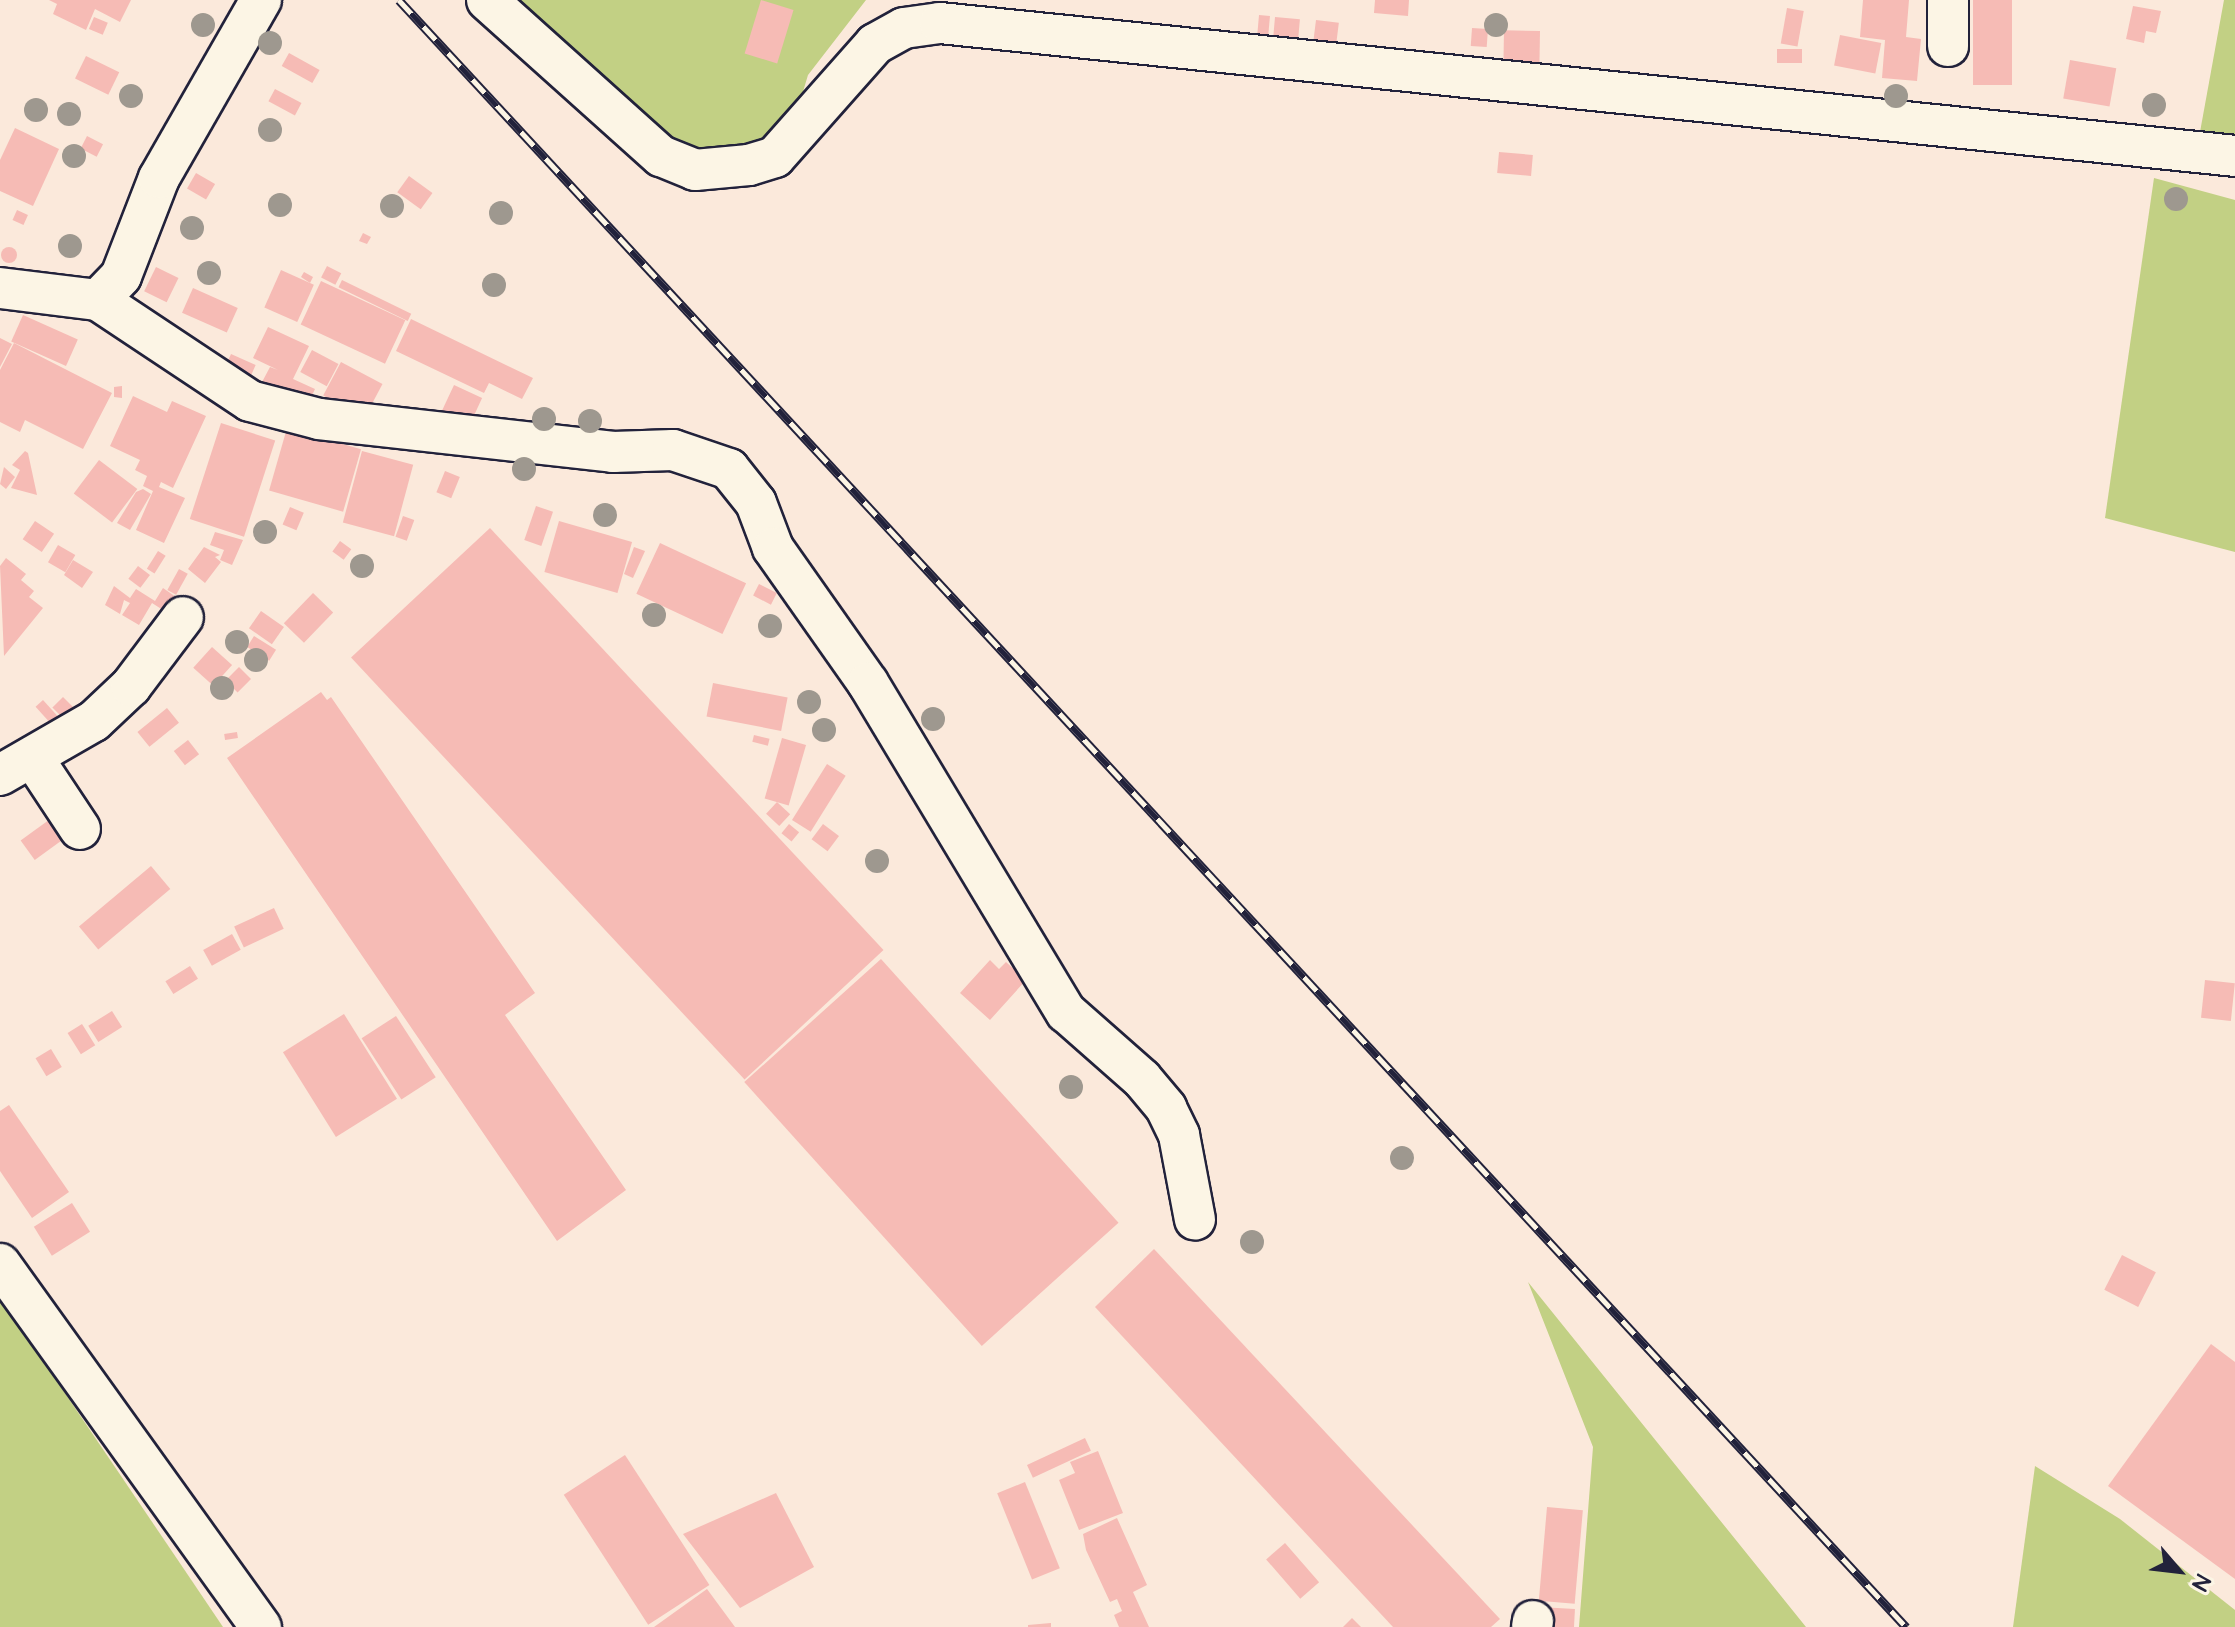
<!DOCTYPE html>
<html>
<head>
<meta charset="utf-8">
<style>
  body { margin:0 }
  #map { position:relative; width:2235px; height:1627px; overflow:hidden; background:#fbe9db; font-family:"Architects Daughter",sans-serif }
  div>[style] { position:absolute }
  [style*='--x'] { left:calc(var(--x)*1px); top:calc(var(--y)*1px); width:calc(var(--w)*1px); rotate:calc(var(--a)*1deg) }
  .green>* { inset:0; background:#c2d084 }
  .building>* { inset:0; background:#f6bbb5; transform-origin:0 0 }
  .round { border-radius:50% }
  .roads { filter:drop-shadow(2px 0 #22223b) drop-shadow(-2px 0 #22223b) drop-shadow(0 2px #22223b) drop-shadow(0 -2px #22223b) }
  .minor>* { height:40px; margin:-20px; padding:0 20px; transform-origin:20px; border-radius:20px; background:#fcf5e5 }
  .rail>* { height:9px; margin-top:-4.5px; transform-origin:0; background:repeating-linear-gradient(90deg,#fcf5e5 0 18px,#22223b 0 36px); box-sizing:border-box; border-block:2px solid #22223b }
  .trees>* { width:24px; height:24px; margin:-12px; border-radius:50%; background:#9e988f }
  span { translate:-50% -50%; white-space:nowrap; text-align:center; line-height:1.15; -webkit-text-stroke:6px #fcf5e5; paint-order:stroke }
  .north { position:absolute; left:2139px; top:1531px; width:80px; height:80px; -webkit-text-stroke:6px #fcf5e5; paint-order:stroke; rotate:118deg; font-size:22px; font-weight:700; line-height:32px; text-align:center; color:#22223b }
  .north::after { content:''; display:block; margin:auto; width:28px; height:36px; background:#22223b; clip-path:polygon(50% 0,100% 100%,50% 72%,0 100%) }
</style>
</head>
<body>
<div id="map">
  <div class="green">
    <i style="clip-path:polygon(465px 0,866px 0,808px 75px,799px 105px,771px 142px,688px 155px)"></i>
    <i style="clip-path:polygon(2224px 0,2235px 0,2235px 148px,2200px 132px)"></i>
    <i style="clip-path:polygon(2154px 178px,2235px 200px,2235px 552px,2105px 518px)"></i>
    <i style="clip-path:polygon(1528px 1282px,1806px 1627px,1579px 1627px,1593px 1447px)"></i>
    <i style="clip-path:polygon(0 1297px,192px 1581px,223px 1627px,0 1627px)"></i>
    <i style="clip-path:polygon(2035px 1466px,2120px 1519px,2235px 1610px,2235px 1627px,2013px 1627px)"></i>
  </div>
  <div class="building">
    <i style="clip-path:polygon(49px 0,131px 0,120px 22px,95px 9px,86px 30px,53px 14px,57px 4px)"></i>
    <i style="left:761px;top:0;width:34px;height:56px;rotate:17deg"></i>
    <i style="clip-path:polygon(1375px 0,1409px 0,1408px 16px,1374px 13px)"></i>
    <i style="clip-path:polygon(1863px 0,1909px 0,1906px 37px,1921px 39px,1917px 81px,1882px 78px,1885px 40px,1860px 37px)"></i>
    <i style="left:1973px;top:0;width:39px;height:85px"></i>
    <i style="clip-path:polygon(2133px 6px,2161px 11px,2156px 33px,2146px 31px,2144px 43px,2126px 39px)"></i>
    <i style="left:1787px;top:8px;width:17px;height:36px;rotate:10deg"></i>
    <i style="left:1259px;top:15px;width:11px;height:36px;rotate:5deg"></i>
    <i style="left:94px;top:17px;width:15px;height:13px;rotate:23deg"></i>
    <i style="left:1275px;top:17px;width:25px;height:39px;rotate:5deg"></i>
    <i style="left:1316px;top:20px;width:23px;height:34px;rotate:7deg"></i>
    <i style="left:1472px;top:28px;width:16px;height:18px;rotate:4deg"></i>
    <i style="left:1540px;top:31px;width:40px;height:36px;rotate:91deg"></i>
    <i style="left:1840px;top:35px;width:42px;height:31px;rotate:11deg"></i>
    <i style="left:1802px;top:49px;width:14px;height:25px;rotate:90deg"></i>
    <i style="left:289px;top:53px;width:35px;height:15px;rotate:29deg"></i>
    <i style="left:86px;top:56px;width:37px;height:25px;rotate:26deg"></i>
    <i style="left:2070px;top:60px;width:47px;height:39px;rotate:10deg"></i>
    <i style="left:275px;top:89px;width:30px;height:14px;rotate:28deg"></i>
    <i style="clip-path:polygon(15px 128px,59px 149px,33px 206px,0 191px,0 160px)"></i>
    <i style="left:87px;top:136px;width:18px;height:14px;rotate:27deg"></i>
    <i style="left:1499px;top:152px;width:34px;height:21px;rotate:5deg"></i>
    <i style="left:196px;top:173px;width:22px;height:18px;rotate:30deg"></i>
    <i style="left:409px;top:176px;width:29px;height:20px;rotate:36deg"></i>
    <i style="left:17px;top:210px;width:12px;height:11px;rotate:24deg"></i>
    <i style="clip-path:polygon(363px 233px,371px 237px,367px 244px,359px 241px)"></i>
    <i class="round" style="left:1px;top:247px;width:16px;height:16px"></i>
    <i style="left:327px;top:266px;width:16px;height:13px;rotate:27deg"></i>
    <i style="left:156px;top:267px;width:25px;height:27px;rotate:26deg"></i>
    <i style="left:281px;top:270px;width:36px;height:41px;rotate:24deg"></i>
    <i style="clip-path:polygon(304px 272px,313px 277px,310px 283px,301px 277px)"></i>
    <i style="left:342px;top:280px;width:77px;height:8px;rotate:26deg"></i>
    <i style="left:321px;top:281px;width:93px;height:48px;rotate:25deg"></i>
    <i style="left:193px;top:288px;width:49px;height:27px;rotate:24deg"></i>
    <i style="left:23px;top:315px;width:60px;height:29px;rotate:24deg"></i>
    <i style="clip-path:polygon(411px 319px,533px 378px,522px 399px,489px 383px,484px 393px,396px 351px)"></i>
    <i style="clip-path:polygon(268px 327px,309px 346px,293px 379px,315px 389px,307px 406px,261px 384px,270px 367px,278px 370px,253px 358px)"></i>
    <i style="clip-path:polygon(0 338px,12px 344px,0 367px)"></i>
    <i style="clip-path:polygon(14px 343px,112px 393px,83px 449px,25px 420px,20px 432px,0 422px,0 370px)"></i>
    <i style="left:312px;top:350px;width:30px;height:25px;rotate:28deg"></i>
    <i style="left:231px;top:354px;width:27px;height:25px;rotate:24deg"></i>
    <i style="left:341px;top:362px;width:47px;height:38px;rotate:28deg"></i>
    <i style="left:454px;top:385px;width:31px;height:29px;rotate:25deg"></i>
    <i style="clip-path:polygon(122px 386px,122px 398px,114px 397px,114px 387px)"></i>
    <i style="clip-path:polygon(133px 396px,167px 412px,172px 401px,206px 416px,173px 488px,161px 482px,159px 487px,185px 498px,164px 543px,136px 530px,153px 491px,143px 486px,147px 476px,135px 470px,140px 460px,110px 446px)"></i>
    <i style="left:221px;top:423px;width:57px;height:101px;rotate:18deg"></i>
    <i style="left:287px;top:428px;width:77px;height:65px;rotate:16deg"></i>
    <i style="clip-path:polygon(25px 451px,28px 453px,37px 495px,11px 488px,20px 470px,12px 465px)"></i>
    <i style="left:362px;top:451px;width:53px;height:74px;rotate:15deg"></i>
    <i style="left:99px;top:460px;width:48px;height:42px;rotate:37deg"></i>
    <i style="clip-path:polygon(4px 467px,15px 477px,6px 489px,0 484px)"></i>
    <i style="left:445px;top:471px;width:16px;height:23px;rotate:22deg"></i>
    <i style="clip-path:polygon(143px 489px,151px 494px,130px 530px,117px 523px,136px 492px)"></i>
    <i style="left:536px;top:506px;width:18px;height:36px;rotate:19deg"></i>
    <i style="left:290px;top:507px;width:15px;height:19px;rotate:23deg"></i>
    <i style="left:403px;top:516px;width:12px;height:22px;rotate:20deg"></i>
    <i style="left:35px;top:521px;width:23px;height:22px;rotate:34deg"></i>
    <i style="left:559px;top:521px;width:76px;height:53px;rotate:16deg"></i>
    <i style="left:490px;top:528px;width:577px;height:190px;rotate:47deg"></i>
    <i style="clip-path:polygon(215px 532px,243px 540px,232px 565px,220px 560px,224px 550px,210px 545px)"></i>
    <i style="left:340px;top:541px;width:14px;height:13px;rotate:36deg"></i>
    <i style="left:660px;top:543px;width:95px;height:56px;rotate:25deg"></i>
    <i style="left:58px;top:545px;width:20px;height:20px;rotate:30deg"></i>
    <i style="clip-path:polygon(204px 547px,220px 555px,215px 557px,221px 562px,205px 583px,188px 569px)"></i>
    <i style="clip-path:polygon(634px 547px,645px 551px,633px 578px,624px 574px)"></i>
    <i style="left:158px;top:551px;width:9px;height:21px;rotate:32deg"></i>
    <i style="clip-path:polygon(6px 558px,26px 574px,21px 580px,34px 591px,29px 597px,43px 608px,4px 656px,0 566px)"></i>
    <i style="clip-path:polygon(73px 560px,93px 572px,82px 588px,64px 575px)"></i>
    <i style="left:138px;top:566px;width:15px;height:16px;rotate:37deg"></i>
    <i style="left:179px;top:569px;width:10px;height:24px;rotate:29deg"></i>
    <i style="left:759px;top:584px;width:20px;height:13px;rotate:27deg"></i>
    <i style="clip-path:polygon(114px 586px,130px 598px,136px 589px,155px 601px,163px 588px,176px 597px,166px 612px,152px 603px,139px 625px,122px 615px,130px 603px,124px 600px,120px 614px,105px 605px)"></i>
    <i style="left:313px;top:593px;width:28px;height:42px;rotate:44deg"></i>
    <i style="left:261px;top:611px;width:28px;height:21px;rotate:35deg"></i>
    <i style="left:254px;top:636px;width:26px;height:13px;rotate:32deg"></i>
    <i style="left:212px;top:647px;width:27px;height:28px;rotate:42deg"></i>
    <i style="left:239px;top:667px;width:17px;height:19px;rotate:45deg"></i>
    <i style="left:713px;top:683px;width:76px;height:34px;rotate:11deg"></i>
    <i style="clip-path:polygon(321px 692px,327px 700px,331px 697px,535px 993px,505px 1015px,626px 1190px,557px 1241px,227px 758px)"></i>
    <i style="left:63px;top:697px;width:23px;height:15px;rotate:45deg"></i>
    <i style="left:43px;top:700px;width:24px;height:10px;rotate:48deg"></i>
    <i style="left:167px;top:708px;width:19px;height:38px;rotate:51deg"></i>
    <i style="left:237px;top:732px;width:6px;height:13px;rotate:81deg"></i>
    <i style="left:754px;top:735px;width:16px;height:7px;rotate:14deg"></i>
    <i style="left:782px;top:738px;width:25px;height:63px;rotate:16deg"></i>
    <i style="left:188px;top:740px;width:18px;height:18px;rotate:52deg"></i>
    <i style="left:827px;top:764px;width:22px;height:66px;rotate:32deg"></i>
    <i style="left:777px;top:802px;width:18px;height:16px;rotate:43deg"></i>
    <i style="left:53px;top:817px;width:24px;height:40px;rotate:54deg"></i>
    <i style="left:789px;top:824px;width:13px;height:12px;rotate:39deg"></i>
    <i style="left:823px;top:824px;width:20px;height:19px;rotate:37deg"></i>
    <i style="left:151px;top:866px;width:30px;height:94px;rotate:50deg"></i>
    <i style="left:274px;top:908px;width:23px;height:44px;rotate:65deg"></i>
    <i style="left:232px;top:934px;width:18px;height:33px;rotate:61deg"></i>
    <i style="left:881px;top:959px;width:355px;height:184px;rotate:48deg"></i>
    <i style="clip-path:polygon(990px 960px,999px 969px,1006px 962px,1026px 980px,990px 1020px,960px 993px)"></i>
    <i style="left:190px;top:966px;width:15px;height:29px;rotate:58deg"></i>
    <i style="left:2205px;top:980px;width:30px;height:38px;rotate:6deg"></i>
    <i style="left:112px;top:1011px;width:19px;height:28px;rotate:58deg"></i>
    <i style="left:344px;top:1014px;width:100px;height:72px;rotate:58deg"></i>
    <i style="left:396px;top:1016px;width:73px;height:41px;rotate:57deg"></i>
    <i style="left:82px;top:1024px;width:25px;height:17px;rotate:58deg"></i>
    <i style="left:51px;top:1049px;width:21px;height:18px;rotate:59deg"></i>
    <i style="clip-path:polygon(9px 1105px,69px 1192px,32px 1218px,0 1171px,0 1111px)"></i>
    <i style="left:72px;top:1203px;width:34px;height:45px;rotate:58deg"></i>
    <i style="clip-path:polygon(1154px 1249px,1500px 1619px,1491px 1627px,1393px 1627px,1095px 1307px)"></i>
    <i style="left:2122px;top:1255px;width:38px;height:39px;rotate:27deg"></i>
    <i style="clip-path:polygon(2211px 1344px,2235px 1362px,2235px 1579px,2108px 1486px)"></i>
    <i style="left:1085px;top:1438px;width:14px;height:64px;rotate:65deg"></i>
    <i style="clip-path:polygon(1098px 1451px,1123px 1513px,1079px 1530px,1059px 1480px,1075px 1473px,1070px 1462px)"></i>
    <i style="left:625px;top:1455px;width:155px;height:73px;rotate:57deg"></i>
    <i style="left:1025px;top:1482px;width:93px;height:30px;rotate:68deg"></i>
    <i style="clip-path:polygon(776px 1493px,814px 1567px,740px 1608px,683px 1534px)"></i>
    <i style="left:1547px;top:1507px;width:36px;height:94px;rotate:5deg"></i>
    <i style="clip-path:polygon(1117px 1518px,1147px 1585px,1133px 1592px,1149px 1627px,1119px 1627px,1114px 1615px,1122px 1611px,1117px 1599px,1110px 1602px,1086px 1550px,1083px 1534px)"></i>
    <i style="left:1285px;top:1543px;width:52px;height:25px;rotate:49deg"></i>
    <i style="clip-path:polygon(707px 1589px,735px 1627px,654px 1627px)"></i>
    <i style="left:1539px;top:1607px;width:36px;height:20px;rotate:3deg"></i>
    <i style="clip-path:polygon(1352px 1618px,1361px 1627px,1343px 1627px)"></i>
    <i style="clip-path:polygon(1051px 1623px,1051px 1627px,1028px 1627px,1028px 1625px)"></i>
  </div>
  <div class="roads">
    <div class="minor">
      <i style="--x:487;--y:0;--w:234;--a:41.9"></i>
      <i style="--x:661;--y:156;--w:37;--a:22"></i>
      <i style="--x:695;--y:170;--w:54;--a:-5.3"></i>
      <i style="--x:749;--y:165;--w:27;--a:-17"></i>
      <i style="--x:775;--y:157;--w:151;--a:-48.5"></i>
      <i style="--x:875;--y:44;--w:33;--a:-29"></i>
      <i style="--x:904;--y:28;--w:36;--a:-8"></i>
      <i style="--x:940;--y:23;--w:1302;--a:5.86"></i>
      <i style="--x:1948;--y:46;--w:46;--a:-90"></i>
      <i style="--x:0;--y:288;--w:99;--a:7"></i>
      <i style="--x:98;--y:300;--w:33;--a:-46"></i>
      <i style="--x:121;--y:276;--w:105;--a:-68.8"></i>
      <i style="--x:159;--y:178;--w:205;--a:-60.2"></i>
      <i style="--x:98;--y:300;--w:182;--a:33.6"></i>
      <i style="--x:250;--y:401;--w:71;--a:14.6"></i>
      <i style="--x:319;--y:419;--w:296;--a:6.4"></i>
      <i style="--x:613;--y:452;--w:60;--a:-1.9"></i>
      <i style="--x:673;--y:450;--w:59;--a:18.7"></i>
      <i style="--x:729;--y:469;--w:43;--a:51.5"></i>
      <i style="--x:756;--y:503;--w:48;--a:69.3"></i>
      <i style="--x:773;--y:548;--w:165;--a:54.9"></i>
      <i style="--x:868;--y:683;--w:384;--a:59"></i>
      <i style="--x:1066;--y:1012;--w:101;--a:41.4"></i>
      <i style="--x:1142;--y:1079;--w:38;--a:50"></i>
      <i style="--x:1166;--y:1108;--w:30;--a:64"></i>
      <i style="--x:1179;--y:1135;--w:86;--a:79.3"></i>
      <i style="--x:33;--y:758;--w:85;--a:56.5"></i>
      <i style="--x:0;--y:775;--w:108;--a:-29.9"></i>
      <i style="--x:94;--y:721;--w:51;--a:-43.4"></i>
      <i style="--x:131;--y:686;--w:86;--a:-53"></i>
      <i style="--x:0;--y:1264;--w:447;--a:54.3"></i>
      <i style="--x:1532;--y:1627;--w:6;--a:-81"></i>
    </div>
  </div>
  <div class="rail">
    <i style="--x:399;--y:0;--w:2218;--a:47.19"></i>
  </div>
  <div class="trees">
    <i style="left:203px;top:25px"></i>
    <i style="left:1496px;top:25px"></i>
    <i style="left:270px;top:43px"></i>
    <i style="left:131px;top:96px"></i>
    <i style="left:1896px;top:96px"></i>
    <i style="left:2154px;top:105px"></i>
    <i style="left:36px;top:110px"></i>
    <i style="left:69px;top:114px"></i>
    <i style="left:270px;top:130px"></i>
    <i style="left:74px;top:156px"></i>
    <i style="left:2176px;top:199px"></i>
    <i style="left:280px;top:205px"></i>
    <i style="left:392px;top:206px"></i>
    <i style="left:501px;top:213px"></i>
    <i style="left:192px;top:228px"></i>
    <i style="left:70px;top:246px"></i>
    <i style="left:209px;top:273px"></i>
    <i style="left:494px;top:285px"></i>
    <i style="left:544px;top:419px"></i>
    <i style="left:590px;top:421px"></i>
    <i style="left:524px;top:469px"></i>
    <i style="left:605px;top:515px"></i>
    <i style="left:265px;top:532px"></i>
    <i style="left:362px;top:566px"></i>
    <i style="left:654px;top:615px"></i>
    <i style="left:770px;top:626px"></i>
    <i style="left:237px;top:642px"></i>
    <i style="left:256px;top:660px"></i>
    <i style="left:222px;top:688px"></i>
    <i style="left:809px;top:702px"></i>
    <i style="left:933px;top:719px"></i>
    <i style="left:824px;top:730px"></i>
    <i style="left:877px;top:861px"></i>
    <i style="left:1071px;top:1087px"></i>
    <i style="left:1402px;top:1158px"></i>
    <i style="left:1252px;top:1242px"></i>
  </div>
  <div class="north">N</div>
</div>
</body>
</html>
